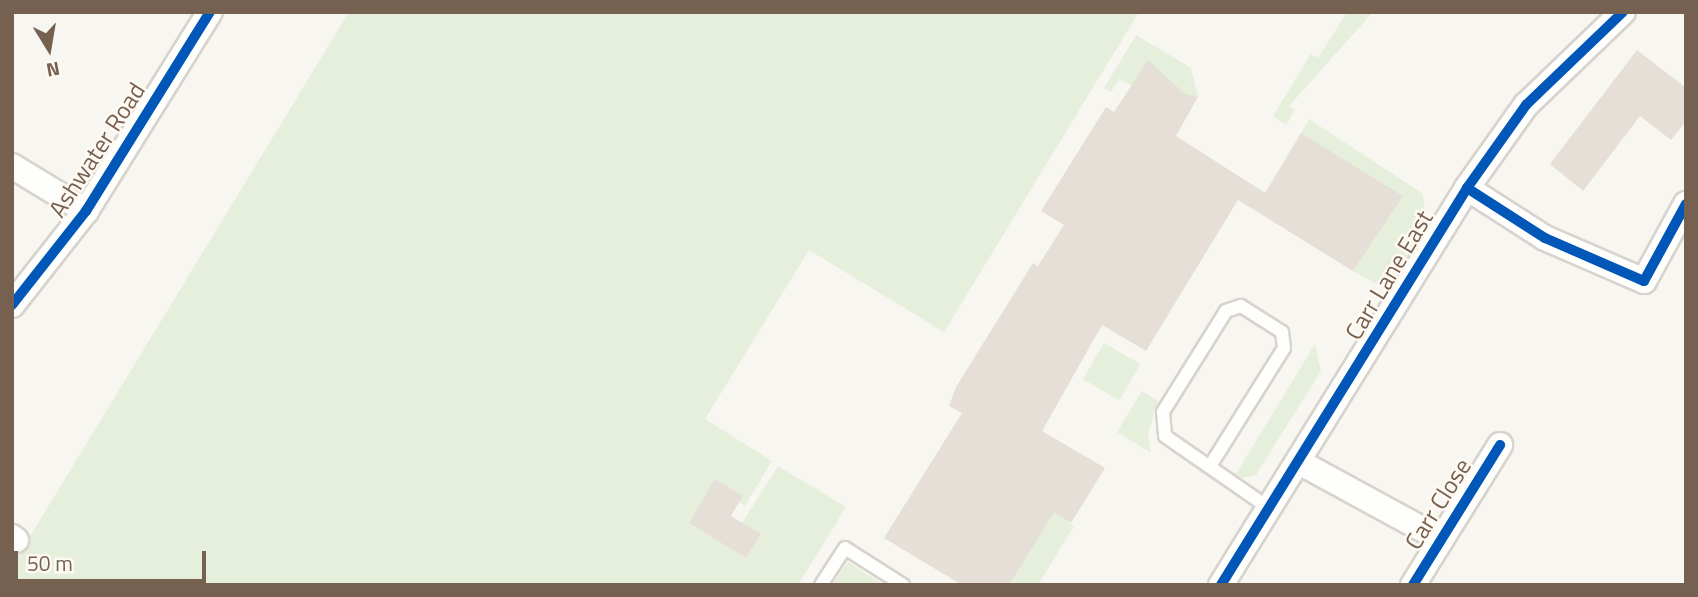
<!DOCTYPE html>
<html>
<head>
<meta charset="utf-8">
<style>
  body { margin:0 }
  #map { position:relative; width:1698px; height:597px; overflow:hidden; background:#f8f6f0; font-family:"Titillium Web",sans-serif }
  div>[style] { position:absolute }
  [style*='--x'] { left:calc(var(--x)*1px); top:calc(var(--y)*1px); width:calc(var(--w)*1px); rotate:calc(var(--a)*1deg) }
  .green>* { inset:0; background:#e5efdb; transform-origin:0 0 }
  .building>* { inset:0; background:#e5dfd7 }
  .roads { filter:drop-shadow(2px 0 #d8d3cd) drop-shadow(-2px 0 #d8d3cd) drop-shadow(0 2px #d8d3cd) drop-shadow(0 -2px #d8d3cd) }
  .service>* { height:12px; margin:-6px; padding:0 6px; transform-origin:6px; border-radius:6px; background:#fefefd }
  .minor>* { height:24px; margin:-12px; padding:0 12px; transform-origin:12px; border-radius:12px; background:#fefefd }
  .cycleway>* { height:10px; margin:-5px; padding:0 5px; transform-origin:5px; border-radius:5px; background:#0057b8 }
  span { translate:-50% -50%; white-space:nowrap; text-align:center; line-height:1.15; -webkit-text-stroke:5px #fefaf3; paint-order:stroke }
  .street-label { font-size:24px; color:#76604f }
  .frame { position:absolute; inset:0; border:14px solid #76604f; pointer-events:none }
  .north { position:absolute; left:14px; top:14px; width:70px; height:70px; -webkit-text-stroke:5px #fefaf3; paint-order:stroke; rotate:169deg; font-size:19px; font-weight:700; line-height:28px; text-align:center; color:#76604f }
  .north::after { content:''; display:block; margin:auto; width:24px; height:32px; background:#76604f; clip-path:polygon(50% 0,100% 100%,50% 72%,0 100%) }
  .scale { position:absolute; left:14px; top:551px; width:192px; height:32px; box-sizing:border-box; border:4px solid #76604f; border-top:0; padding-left:9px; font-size:21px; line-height:24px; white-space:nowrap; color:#76604f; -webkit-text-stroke:5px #fefaf3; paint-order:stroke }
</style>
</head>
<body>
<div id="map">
  <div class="green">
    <i style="clip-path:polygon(349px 12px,1139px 12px,944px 332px,809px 250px,705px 419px,772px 461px,745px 506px,739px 502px,743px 496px,715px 479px,690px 524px,746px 557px,742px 523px,778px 466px,846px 507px,798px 585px,12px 585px,12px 566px)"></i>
    <i style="clip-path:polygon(1347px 12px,1373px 12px,1289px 106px,1295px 110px,1286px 125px,1273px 116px,1311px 54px,1318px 58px)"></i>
    <i style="clip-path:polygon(1136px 35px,1191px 68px,1198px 97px,1132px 86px,1120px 79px,1111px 92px,1104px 88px)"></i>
    <i style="clip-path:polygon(1309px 119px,1423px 194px,1426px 226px,1386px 289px,1353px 271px,1402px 196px,1301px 133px)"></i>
    <i style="left:1104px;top:343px;width:42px;height:42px;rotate:30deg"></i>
    <i style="clip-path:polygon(1315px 344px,1321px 371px,1256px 475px,1242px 478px,1236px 474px)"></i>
    <i style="clip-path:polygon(1142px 391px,1158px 401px,1148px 434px,1151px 453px,1117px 432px)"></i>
    <i style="clip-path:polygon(1054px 513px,1074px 526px,1038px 585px,1009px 585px)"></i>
    <i style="clip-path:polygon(848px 562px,884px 585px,832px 585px)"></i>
  </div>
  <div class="building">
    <i style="clip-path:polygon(1637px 50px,1686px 88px,1686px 121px,1671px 140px,1640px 116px,1583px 191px,1550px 164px)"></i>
    <i style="clip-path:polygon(1148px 60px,1185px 94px,1198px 97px,1176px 136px,1265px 193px,1301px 133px,1403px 196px,1353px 271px,1238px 200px,1146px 351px,1102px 325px,1042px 431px,1105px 468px,1071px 523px,1054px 513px,1009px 585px,962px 585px,884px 538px,962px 413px,949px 406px,956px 387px,1033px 263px,1038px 266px,1064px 225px,1041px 211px,1106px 107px,1114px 112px)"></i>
    <i style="clip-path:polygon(715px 479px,743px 496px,731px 516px,761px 534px,746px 558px,689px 523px)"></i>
  </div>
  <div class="roads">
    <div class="service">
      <i style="--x:1210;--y:466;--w:139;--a:-57.9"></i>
      <i style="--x:1284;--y:348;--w:16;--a:-97"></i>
      <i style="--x:1282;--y:332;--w:49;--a:-147.6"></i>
      <i style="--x:1241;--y:306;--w:16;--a:162"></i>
      <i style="--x:1226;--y:311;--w:119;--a:122"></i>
      <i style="--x:1163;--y:412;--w:24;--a:85"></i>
      <i style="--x:1165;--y:436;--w:126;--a:34.7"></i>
      <i style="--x:821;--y:585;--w:44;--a:-57"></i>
      <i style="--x:845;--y:548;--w:69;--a:32.5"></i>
    </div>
    <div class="minor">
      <i style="--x:12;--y:166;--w:87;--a:31.3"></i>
      <i style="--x:1467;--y:188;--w:93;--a:32.7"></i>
      <i style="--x:1545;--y:238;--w:108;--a:23.5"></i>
      <i style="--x:1644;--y:281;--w:88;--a:-61.4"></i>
      <i style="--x:12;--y:305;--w:120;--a:-51.8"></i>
      <i style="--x:86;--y:211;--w:234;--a:-58.1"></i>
      <i style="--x:1299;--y:462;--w:161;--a:28.6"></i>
      <i style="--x:12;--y:537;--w:5;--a:37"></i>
      <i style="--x:1221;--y:585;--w:467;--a:-58.2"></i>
      <i style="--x:1467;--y:188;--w:102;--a:-54.6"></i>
      <i style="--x:1526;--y:105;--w:134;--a:-43.8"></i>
      <i style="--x:1413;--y:585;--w:165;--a:-58.1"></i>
    </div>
  </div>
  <div class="cycleway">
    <i style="--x:1467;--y:188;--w:93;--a:32.7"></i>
    <i style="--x:1545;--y:238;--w:108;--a:23.5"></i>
    <i style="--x:1644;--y:281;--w:88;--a:-61.4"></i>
    <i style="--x:12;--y:305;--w:120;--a:-51.8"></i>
    <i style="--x:86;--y:211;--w:234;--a:-58.1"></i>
    <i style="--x:1221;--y:585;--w:467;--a:-58.2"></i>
    <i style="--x:1467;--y:188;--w:102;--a:-54.6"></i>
    <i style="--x:1526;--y:105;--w:134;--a:-43.8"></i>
    <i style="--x:1413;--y:585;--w:165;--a:-58.1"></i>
  </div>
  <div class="street-label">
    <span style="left:97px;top:150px;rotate:-57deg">Ashwater Road</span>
    <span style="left:1389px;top:275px;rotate:-59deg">Carr Lane East</span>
    <span style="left:1438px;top:504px;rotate:-58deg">Carr Close</span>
  </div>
  <div class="frame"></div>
  <div class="north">N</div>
  <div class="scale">50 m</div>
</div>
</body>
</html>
